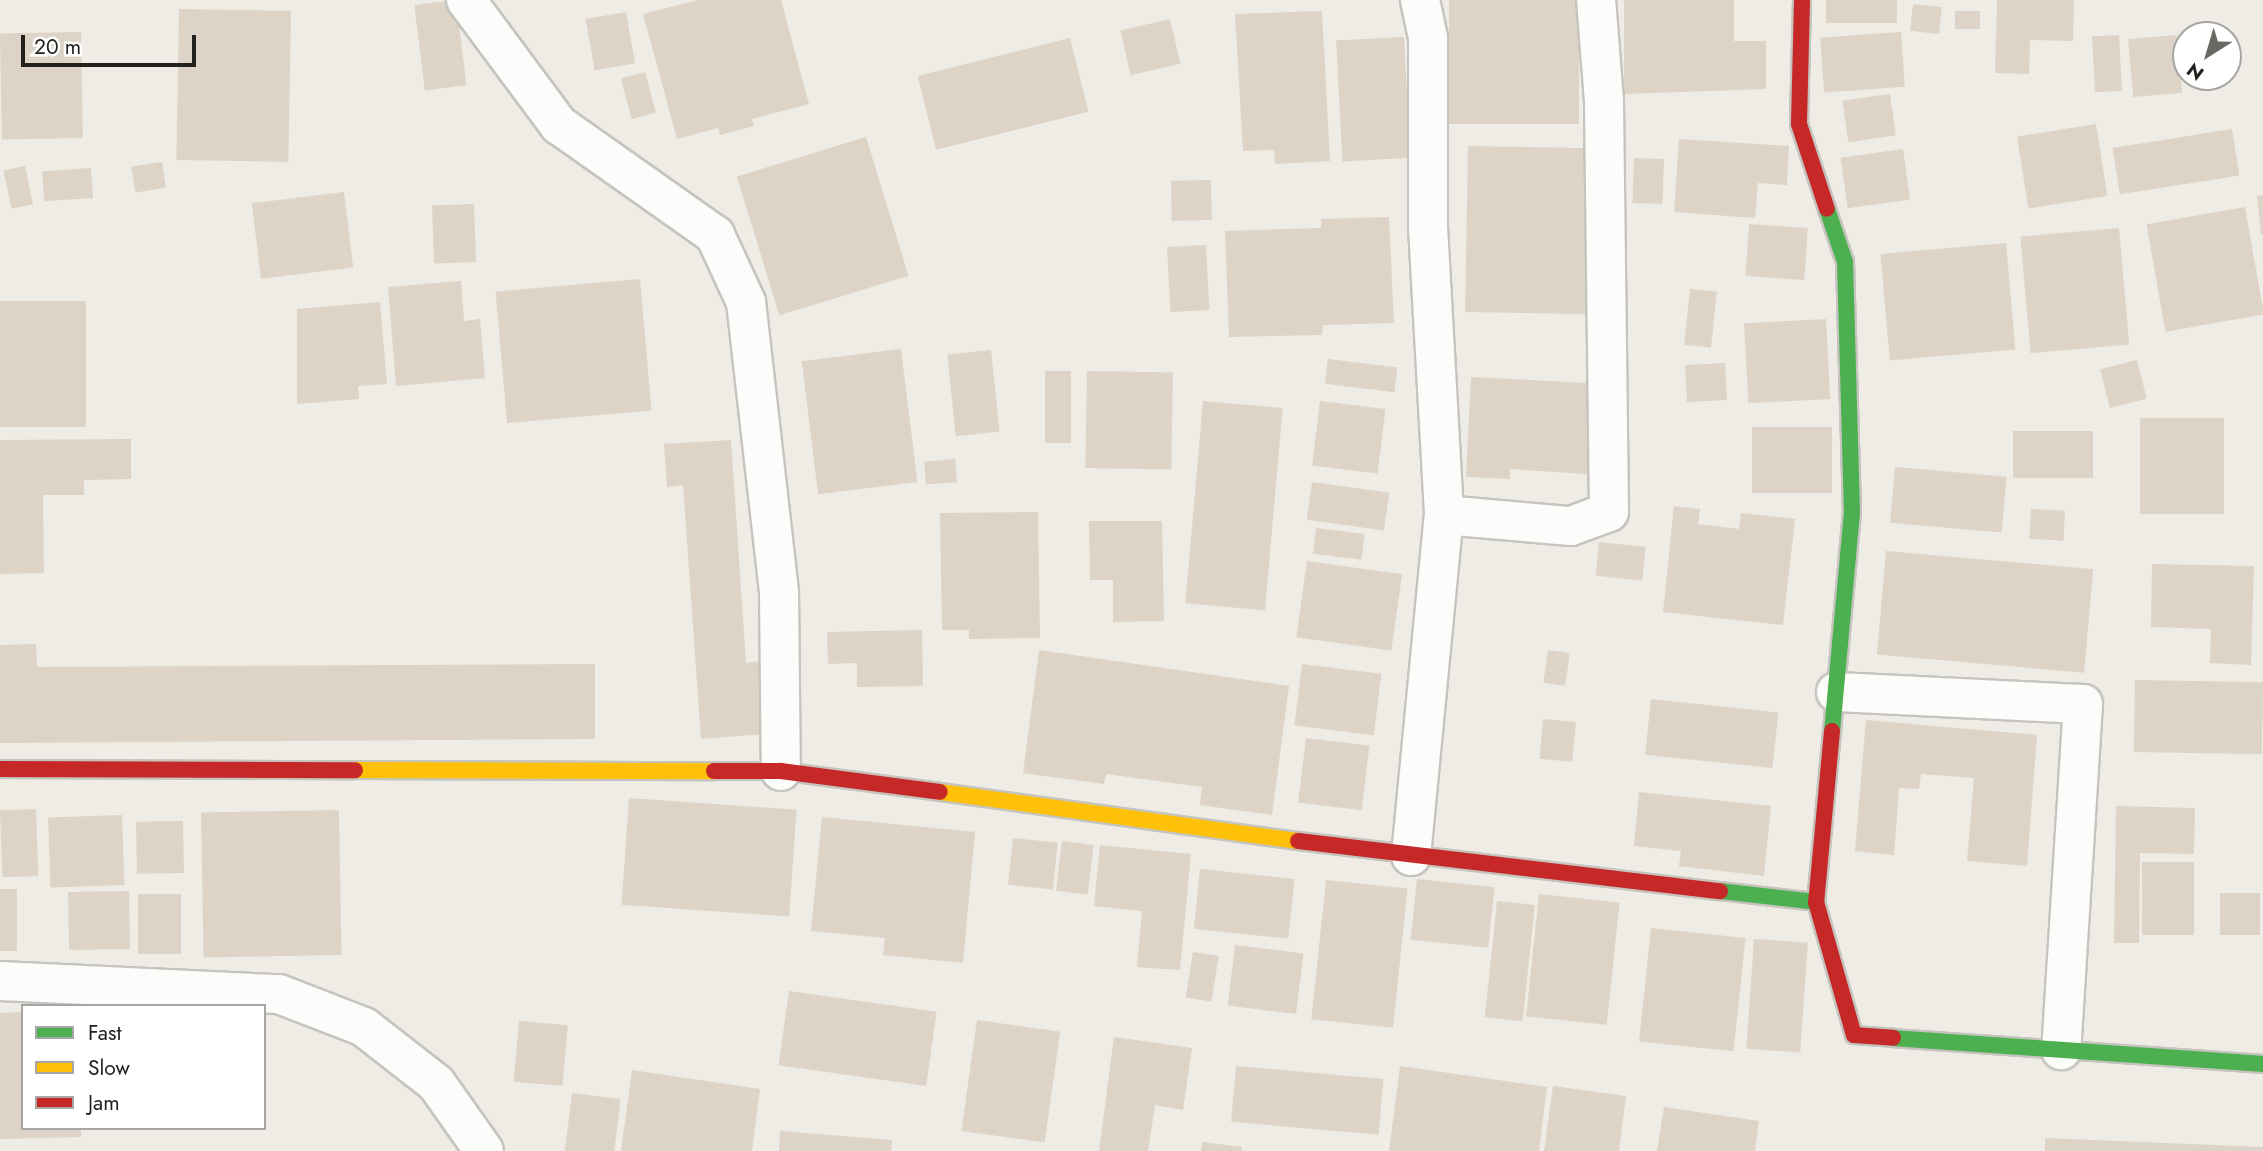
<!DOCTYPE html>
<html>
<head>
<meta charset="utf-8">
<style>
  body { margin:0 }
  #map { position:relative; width:2263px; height:1151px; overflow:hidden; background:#eeece4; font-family:Jost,sans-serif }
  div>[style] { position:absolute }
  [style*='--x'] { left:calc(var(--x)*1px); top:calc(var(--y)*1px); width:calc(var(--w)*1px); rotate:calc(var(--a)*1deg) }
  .building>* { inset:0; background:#ddd3c6; transform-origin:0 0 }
  .roads { filter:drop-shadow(2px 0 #c5c4be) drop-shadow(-2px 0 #c5c4be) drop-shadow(0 2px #c5c4be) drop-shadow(0 -2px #c5c4be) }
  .street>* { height:38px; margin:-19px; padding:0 19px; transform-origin:19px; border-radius:19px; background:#fcfcfb }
  .fast>* { height:16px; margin:-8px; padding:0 8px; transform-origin:8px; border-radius:8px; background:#4caf50 }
  .slow>* { height:16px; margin:-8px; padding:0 8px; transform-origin:8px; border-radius:8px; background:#ffc107 }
  .jam>* { height:16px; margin:-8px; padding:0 8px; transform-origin:8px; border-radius:8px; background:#c62828 }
  span { translate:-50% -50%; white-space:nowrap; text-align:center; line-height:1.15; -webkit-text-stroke:6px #fff; paint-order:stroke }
  .legend { position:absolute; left:21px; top:1004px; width:245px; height:126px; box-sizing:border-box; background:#fff; border:2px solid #a7a6a4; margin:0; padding:9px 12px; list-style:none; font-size:21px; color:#23211c }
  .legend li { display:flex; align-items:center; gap:14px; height:35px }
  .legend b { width:35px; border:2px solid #a7a6a4 }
  .north { position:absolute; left:2172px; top:21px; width:70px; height:70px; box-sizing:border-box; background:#fff; border:2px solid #a7a6a4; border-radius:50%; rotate:217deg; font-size:19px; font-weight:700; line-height:28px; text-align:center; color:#23211c }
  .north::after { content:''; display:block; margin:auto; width:24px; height:32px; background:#6a6862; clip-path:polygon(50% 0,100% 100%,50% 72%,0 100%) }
  .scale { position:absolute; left:21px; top:35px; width:175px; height:32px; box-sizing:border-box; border:4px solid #23211c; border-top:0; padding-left:9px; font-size:21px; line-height:24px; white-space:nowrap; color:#23211c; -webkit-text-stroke:5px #fff; paint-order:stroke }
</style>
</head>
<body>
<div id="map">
  <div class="building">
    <i style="left:456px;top:0;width:86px;height:42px;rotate:83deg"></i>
    <i style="clip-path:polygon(698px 0,781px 0,809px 104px,752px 119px,754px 126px,720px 135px,718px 128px,677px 139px,643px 14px)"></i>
    <i style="left:1449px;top:0;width:130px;height:124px"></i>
    <i style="clip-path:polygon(1624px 0,1734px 0,1734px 41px,1766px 41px,1766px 89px,1624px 94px)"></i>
    <i style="left:1826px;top:0;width:71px;height:23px"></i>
    <i style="clip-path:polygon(1997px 0,2074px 0,2073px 41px,2030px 40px,2029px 74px,1995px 73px)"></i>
    <i style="left:1913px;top:4px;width:29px;height:27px;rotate:6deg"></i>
    <i style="left:179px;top:9px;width:112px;height:151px;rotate:1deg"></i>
    <i style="clip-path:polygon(1322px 11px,1330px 161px,1275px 164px,1274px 150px,1243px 151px,1235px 14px)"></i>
    <i style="left:1955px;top:11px;width:25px;height:18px"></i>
    <i style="left:626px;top:12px;width:52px;height:41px;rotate:80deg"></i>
    <i style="left:1170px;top:19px;width:46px;height:51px;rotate:77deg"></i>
    <i style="left:81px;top:32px;width:106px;height:81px;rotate:89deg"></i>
    <i style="left:1901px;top:32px;width:55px;height:81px;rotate:86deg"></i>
    <i style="left:2119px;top:35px;width:56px;height:27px;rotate:87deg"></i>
    <i style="left:2177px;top:35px;width:58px;height:49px;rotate:85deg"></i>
    <i style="left:1404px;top:37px;width:121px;height:68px;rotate:87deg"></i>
    <i style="left:1070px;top:38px;width:76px;height:157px;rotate:76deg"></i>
    <i style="left:645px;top:72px;width:42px;height:25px;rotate:75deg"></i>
    <i style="left:1890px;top:94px;width:42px;height:48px;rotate:82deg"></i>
    <i style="left:2096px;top:124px;width:73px;height:80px;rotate:81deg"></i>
    <i style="left:2232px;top:129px;width:47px;height:121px;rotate:81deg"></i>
    <i style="left:866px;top:137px;width:145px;height:135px;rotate:73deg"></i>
    <i style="clip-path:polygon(1679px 139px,1789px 146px,1787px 185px,1758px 183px,1755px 218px,1674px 212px)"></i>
    <i style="left:1468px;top:146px;width:127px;height:166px;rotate:1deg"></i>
    <i style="left:1903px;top:149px;width:51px;height:63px;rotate:82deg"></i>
    <i style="left:1634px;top:158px;width:30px;height:45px;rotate:2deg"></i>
    <i style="left:162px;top:162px;width:26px;height:31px;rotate:81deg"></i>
    <i style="left:25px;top:166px;width:39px;height:22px;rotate:78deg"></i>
    <i style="left:91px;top:168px;width:30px;height:49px;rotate:86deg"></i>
    <i style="left:1211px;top:180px;width:40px;height:40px;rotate:89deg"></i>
    <i style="left:344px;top:192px;width:76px;height:93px;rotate:83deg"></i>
    <i style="clip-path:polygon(2263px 195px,2263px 234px,2261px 235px,2257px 196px)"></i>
    <i style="left:474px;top:204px;width:58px;height:42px;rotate:88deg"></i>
    <i style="left:2245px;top:207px;width:109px;height:100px;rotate:80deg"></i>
    <i style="clip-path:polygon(1389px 217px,1394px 323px,1323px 325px,1322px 335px,1229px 337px,1225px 231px,1321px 228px,1321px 219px)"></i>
    <i style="left:1749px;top:224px;width:59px;height:52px;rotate:4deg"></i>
    <i style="left:2119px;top:228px;width:117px;height:99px;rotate:85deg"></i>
    <i style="left:2006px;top:243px;width:107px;height:126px;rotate:85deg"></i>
    <i style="left:1206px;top:245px;width:65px;height:39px;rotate:87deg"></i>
    <i style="left:640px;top:279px;width:132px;height:145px;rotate:85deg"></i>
    <i style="clip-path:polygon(461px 281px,464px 321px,480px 319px,485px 378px,396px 386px,388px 287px)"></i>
    <i style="left:1690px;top:289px;width:27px;height:56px;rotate:6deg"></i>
    <i style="left:0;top:301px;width:86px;height:126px"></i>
    <i style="clip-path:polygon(380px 302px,387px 384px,358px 386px,359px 399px,297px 404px,297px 309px)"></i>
    <i style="left:1826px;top:319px;width:80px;height:82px;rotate:87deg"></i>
    <i style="left:901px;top:349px;width:134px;height:100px;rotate:83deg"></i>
    <i style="left:991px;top:350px;width:82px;height:44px;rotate:84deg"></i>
    <i style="left:1328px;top:359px;width:70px;height:25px;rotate:7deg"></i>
    <i style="left:2137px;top:360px;width:40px;height:38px;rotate:76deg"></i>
    <i style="left:1725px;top:363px;width:37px;height:40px;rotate:87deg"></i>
    <i style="left:1045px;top:371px;width:26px;height:72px"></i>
    <i style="left:1087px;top:371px;width:86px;height:97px;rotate:1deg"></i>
    <i style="clip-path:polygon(1471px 377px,1605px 384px,1600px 475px,1510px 469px,1510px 479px,1466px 477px)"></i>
    <i style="left:1203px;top:401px;width:80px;height:203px;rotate:5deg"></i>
    <i style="left:1320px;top:401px;width:66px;height:65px;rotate:7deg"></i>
    <i style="left:2140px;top:418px;width:84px;height:96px"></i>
    <i style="left:1752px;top:427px;width:80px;height:66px"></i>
    <i style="left:2013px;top:431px;width:80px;height:47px"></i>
    <i style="clip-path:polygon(131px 439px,131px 479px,84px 480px,84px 495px,43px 495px,44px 573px,0 574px,0 440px)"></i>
    <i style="clip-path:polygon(731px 440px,746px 663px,759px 661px,764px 734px,701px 739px,683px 485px,667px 487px,664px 444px)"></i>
    <i style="left:955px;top:459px;width:23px;height:31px;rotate:85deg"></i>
    <i style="left:1895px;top:467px;width:112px;height:56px;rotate:5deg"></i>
    <i style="left:1312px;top:482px;width:78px;height:38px;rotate:8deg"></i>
    <i style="clip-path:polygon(1674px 506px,1700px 509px,1698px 524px,1739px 529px,1741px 513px,1795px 519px,1783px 625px,1663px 612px)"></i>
    <i style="left:2031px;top:509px;width:34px;height:30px;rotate:3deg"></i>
    <i style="clip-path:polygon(1038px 512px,1040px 638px,969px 639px,969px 630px,942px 630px,940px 513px)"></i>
    <i style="clip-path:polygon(1089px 521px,1162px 521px,1164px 621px,1113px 622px,1113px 580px,1090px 580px)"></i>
    <i style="left:1316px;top:528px;width:49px;height:26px;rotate:7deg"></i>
    <i style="left:1599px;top:542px;width:47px;height:34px;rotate:6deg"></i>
    <i style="left:1886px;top:551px;width:208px;height:104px;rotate:5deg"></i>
    <i style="left:1307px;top:561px;width:96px;height:77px;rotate:8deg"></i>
    <i style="clip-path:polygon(2152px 564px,2254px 566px,2251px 665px,2210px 663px,2211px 629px,2151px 627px)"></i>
    <i style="clip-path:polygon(922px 630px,923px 686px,857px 687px,857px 663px,828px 664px,827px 632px)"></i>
    <i style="clip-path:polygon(36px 644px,37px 667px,595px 664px,595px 739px,0 743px,0 645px)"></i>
    <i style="clip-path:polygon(1039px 650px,1289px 686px,1272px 815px,1200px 805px,1202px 787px,1106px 774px,1104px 784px,1023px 773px)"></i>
    <i style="left:1548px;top:650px;width:22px;height:33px;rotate:8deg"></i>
    <i style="left:1302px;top:664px;width:80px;height:62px;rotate:7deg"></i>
    <i style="left:2135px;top:680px;width:128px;height:72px;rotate:1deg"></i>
    <i style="left:1651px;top:699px;width:128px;height:56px;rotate:6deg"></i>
    <i style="left:1543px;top:719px;width:33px;height:40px;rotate:5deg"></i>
    <i style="clip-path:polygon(1866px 720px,2037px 735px,2027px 866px,1967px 861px,1974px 778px,1921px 774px,1919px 789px,1899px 788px,1894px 855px,1855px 851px)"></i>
    <i style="left:1306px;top:738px;width:64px;height:65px;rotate:7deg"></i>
    <i style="clip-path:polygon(1639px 792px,1771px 806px,1764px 876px,1679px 866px,1681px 851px,1634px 846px)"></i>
    <i style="left:629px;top:798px;width:168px;height:107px;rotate:4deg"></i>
    <i style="clip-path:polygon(2116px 806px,2195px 808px,2194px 854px,2140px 853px,2139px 943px,2114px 943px)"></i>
    <i style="left:36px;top:809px;width:67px;height:36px;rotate:88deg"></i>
    <i style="left:339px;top:810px;width:145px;height:138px;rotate:89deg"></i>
    <i style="left:122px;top:815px;width:70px;height:74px;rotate:88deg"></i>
    <i style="clip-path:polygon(822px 817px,975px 832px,963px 963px,883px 955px,885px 938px,811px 931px)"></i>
    <i style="left:183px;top:821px;width:52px;height:47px;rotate:89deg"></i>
    <i style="left:1013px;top:838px;width:45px;height:47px;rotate:6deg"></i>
    <i style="left:1062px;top:841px;width:32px;height:50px;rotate:7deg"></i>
    <i style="clip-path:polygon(1100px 845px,1191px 854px,1180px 970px,1137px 967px,1142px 911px,1094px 906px)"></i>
    <i style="left:2142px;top:862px;width:52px;height:73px"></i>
    <i style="left:1200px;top:869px;width:95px;height:60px;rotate:6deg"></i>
    <i style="left:1417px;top:879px;width:78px;height:61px;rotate:6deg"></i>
    <i style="left:1326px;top:880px;width:82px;height:140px;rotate:6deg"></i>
    <i style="left:0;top:889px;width:17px;height:62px"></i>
    <i style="left:129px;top:891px;width:58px;height:61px;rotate:89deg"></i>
    <i style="left:2220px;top:893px;width:40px;height:42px"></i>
    <i style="left:138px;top:894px;width:43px;height:60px"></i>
    <i style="left:1539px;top:894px;width:81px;height:123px;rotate:6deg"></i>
    <i style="left:1497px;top:901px;width:38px;height:117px;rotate:6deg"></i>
    <i style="left:1651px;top:928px;width:95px;height:114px;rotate:6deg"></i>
    <i style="left:1754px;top:939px;width:54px;height:110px;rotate:4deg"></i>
    <i style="left:1235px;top:945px;width:69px;height:61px;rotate:7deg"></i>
    <i style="left:1193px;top:952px;width:26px;height:46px;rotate:9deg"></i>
    <i style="left:789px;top:991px;width:149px;height:75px;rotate:8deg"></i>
    <i style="clip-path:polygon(23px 1012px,23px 1128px,81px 1128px,81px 1137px,0 1139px,0 1013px)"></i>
    <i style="left:977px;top:1020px;width:84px;height:112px;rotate:8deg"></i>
    <i style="left:519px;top:1021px;width:49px;height:61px;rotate:5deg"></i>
    <i style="clip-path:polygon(1114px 1037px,1192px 1048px,1183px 1110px,1155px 1105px,1148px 1151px,1099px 1151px)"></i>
    <i style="left:1236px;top:1066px;width:148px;height:56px;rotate:5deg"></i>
    <i style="clip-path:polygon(1400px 1066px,1547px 1087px,1539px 1151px,1389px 1151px)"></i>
    <i style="clip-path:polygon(632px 1070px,760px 1089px,752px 1151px,621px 1151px)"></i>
    <i style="clip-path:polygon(1553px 1086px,1626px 1096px,1619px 1151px,1544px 1151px)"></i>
    <i style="left:572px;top:1093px;width:49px;height:59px;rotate:7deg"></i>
    <i style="clip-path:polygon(1664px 1107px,1759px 1121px,1755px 1151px,1657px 1151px)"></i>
    <i style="clip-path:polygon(780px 1131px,892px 1140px,891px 1151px,779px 1151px)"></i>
    <i style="clip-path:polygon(2045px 1138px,2263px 1147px,2263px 1151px,2045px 1151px)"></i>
    <i style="clip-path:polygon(1202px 1142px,1242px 1147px,1241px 1151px,1201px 1151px)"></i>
  </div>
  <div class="roads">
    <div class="street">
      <i style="--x:466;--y:0;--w:156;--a:53.4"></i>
      <i style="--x:559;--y:125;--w:191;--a:35.2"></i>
      <i style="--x:715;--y:235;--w:74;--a:65.2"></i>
      <i style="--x:746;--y:302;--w:293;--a:83.5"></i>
      <i style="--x:779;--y:593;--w:178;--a:89.4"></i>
      <i style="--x:1420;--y:0;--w:39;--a:78"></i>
      <i style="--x:1428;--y:38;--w:189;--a:90"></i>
      <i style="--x:1428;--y:227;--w:288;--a:86.8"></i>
      <i style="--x:1836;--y:692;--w:247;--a:2.8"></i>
      <i style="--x:2083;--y:704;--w:347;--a:93.6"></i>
      <i style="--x:1411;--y:856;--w:343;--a:-84.5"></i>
      <i style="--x:1444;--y:515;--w:127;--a:5"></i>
      <i style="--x:1571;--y:526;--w:40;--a:-20.2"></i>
      <i style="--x:1609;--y:512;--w:411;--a:-90.7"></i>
      <i style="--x:1604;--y:101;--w:101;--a:-94.5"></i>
      <i style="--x:0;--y:981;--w:279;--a:2.7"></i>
      <i style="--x:279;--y:994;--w:91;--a:21.2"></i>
      <i style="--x:364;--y:1027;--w:91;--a:37.9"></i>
      <i style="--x:436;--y:1083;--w:83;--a:54.8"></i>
    </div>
    <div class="fast">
      <i style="--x:1827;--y:209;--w:56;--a:71.2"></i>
      <i style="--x:1845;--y:262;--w:250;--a:88.4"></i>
      <i style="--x:1852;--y:512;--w:220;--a:95.2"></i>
      <i style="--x:1720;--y:891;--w:97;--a:6.5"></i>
      <i style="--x:1893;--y:1038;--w:371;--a:4"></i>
    </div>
    <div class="slow">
      <i style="--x:355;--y:770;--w:359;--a:0.2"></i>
      <i style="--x:940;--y:792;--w:361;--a:7.8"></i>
    </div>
    <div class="jam">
      <i style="--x:1802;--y:0;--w:124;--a:91.4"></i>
      <i style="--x:1799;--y:124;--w:89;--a:71.8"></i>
      <i style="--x:1832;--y:731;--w:172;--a:95.3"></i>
      <i style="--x:1816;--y:902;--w:138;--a:74.1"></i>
      <i style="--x:1854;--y:1035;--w:39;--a:4"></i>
      <i style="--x:0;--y:769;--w:355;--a:0.2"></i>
      <i style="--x:714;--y:771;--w:67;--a:0"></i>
      <i style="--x:781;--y:771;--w:160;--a:7.5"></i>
      <i style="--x:1298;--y:841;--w:425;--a:6.8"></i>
    </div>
  </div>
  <ul class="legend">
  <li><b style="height:9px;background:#4caf50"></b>Fast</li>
  <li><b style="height:9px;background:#ffc107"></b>Slow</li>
  <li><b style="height:9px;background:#c62828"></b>Jam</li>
  </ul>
  <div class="north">N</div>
  <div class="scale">20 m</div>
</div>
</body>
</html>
